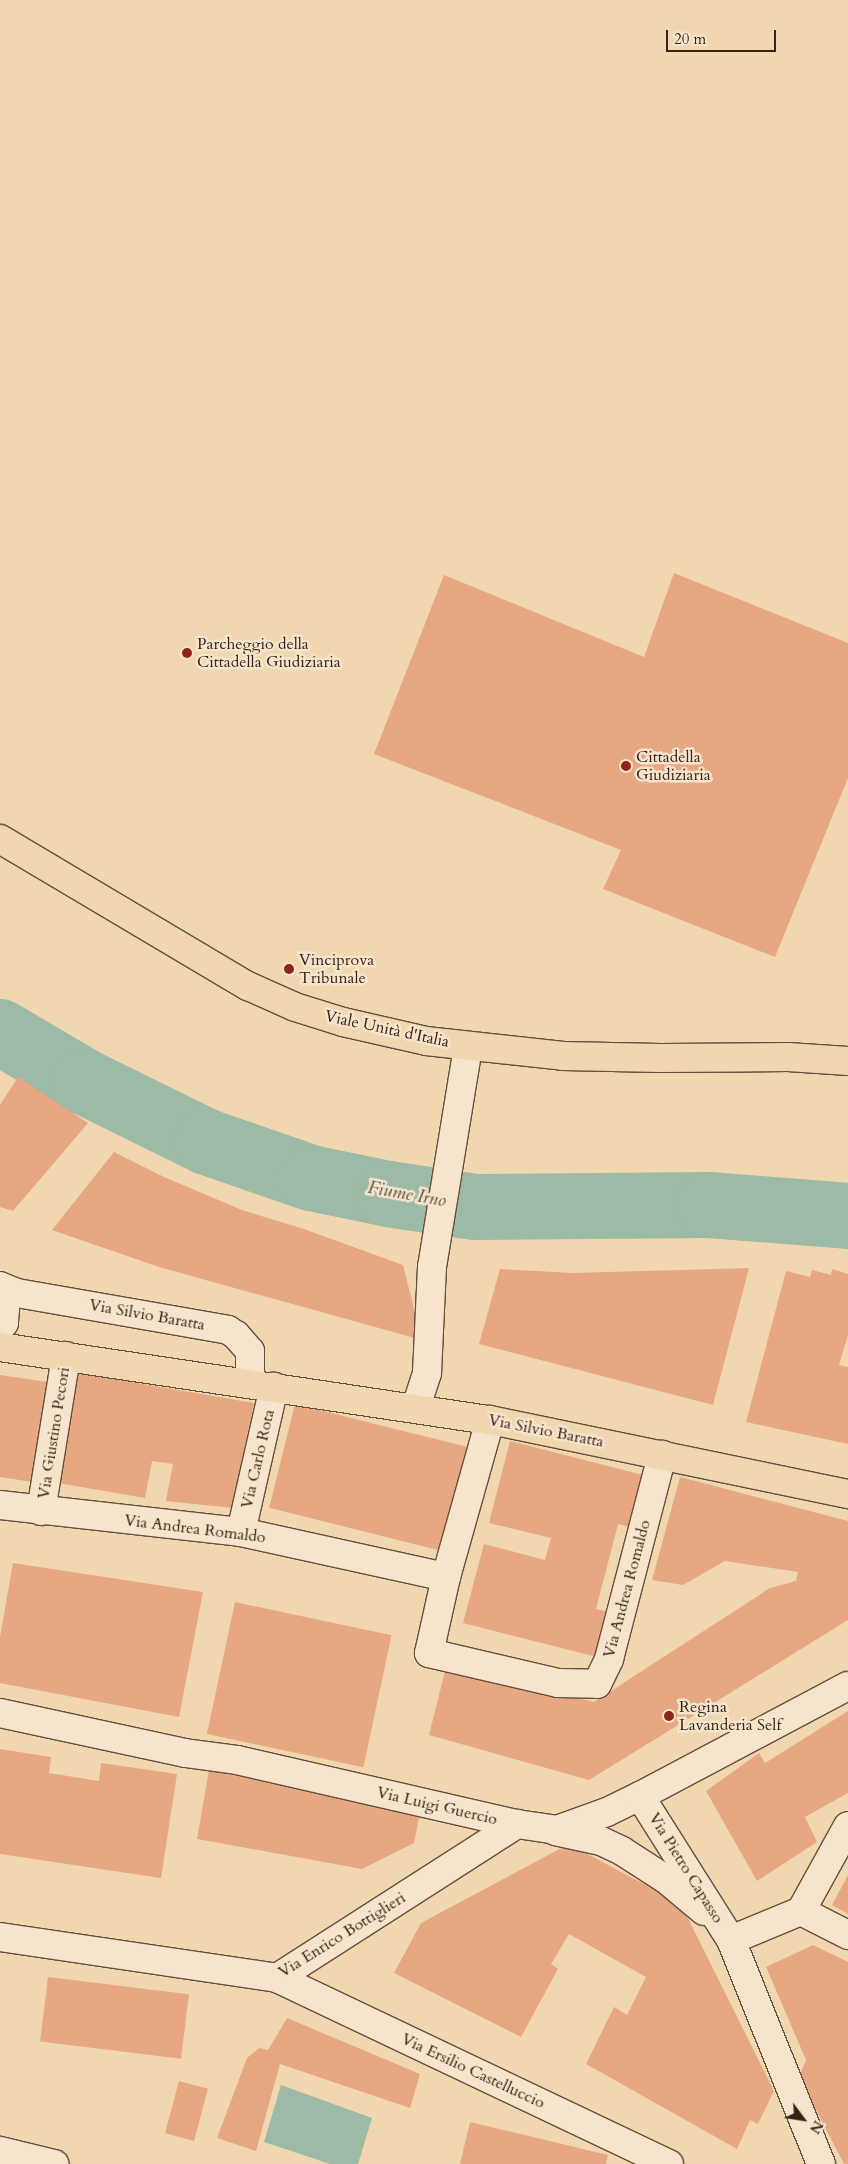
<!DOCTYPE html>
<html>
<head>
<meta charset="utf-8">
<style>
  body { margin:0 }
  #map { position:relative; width:848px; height:2164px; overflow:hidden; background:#f1d7b0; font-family:Cardo,serif }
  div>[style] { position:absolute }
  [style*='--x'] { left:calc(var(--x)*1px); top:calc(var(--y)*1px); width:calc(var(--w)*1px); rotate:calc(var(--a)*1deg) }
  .water>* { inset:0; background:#9cbaa6 }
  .river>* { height:66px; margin:-33px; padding:0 33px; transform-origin:33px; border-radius:33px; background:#9cbaa6 }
  .building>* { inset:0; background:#e7a782; transform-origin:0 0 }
  .roads { filter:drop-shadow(1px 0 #654e3d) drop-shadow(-1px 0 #654e3d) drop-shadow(0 1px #654e3d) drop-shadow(0 -1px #654e3d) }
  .minor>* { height:28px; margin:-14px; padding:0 14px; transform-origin:14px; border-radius:14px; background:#f6e5cc }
  .major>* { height:28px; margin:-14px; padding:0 14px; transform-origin:14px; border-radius:14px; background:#f1d7b0 }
  .dots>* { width:14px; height:14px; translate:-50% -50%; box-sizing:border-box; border:2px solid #f6e5cc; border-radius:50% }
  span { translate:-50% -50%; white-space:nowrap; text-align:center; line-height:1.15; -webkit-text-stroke:5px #f6e5cc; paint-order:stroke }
  .poi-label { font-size:16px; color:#362117 }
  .left { translate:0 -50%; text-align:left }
  .street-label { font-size:16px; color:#362117 }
  .water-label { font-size:18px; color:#554f42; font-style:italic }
  .north { position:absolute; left:778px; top:2094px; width:50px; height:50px; -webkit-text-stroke:4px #f6e5cc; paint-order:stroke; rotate:121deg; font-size:14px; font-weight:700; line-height:20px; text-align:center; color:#362117 }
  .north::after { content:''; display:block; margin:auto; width:18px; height:22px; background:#362117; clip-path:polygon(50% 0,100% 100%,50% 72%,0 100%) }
  .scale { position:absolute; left:666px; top:30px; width:110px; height:22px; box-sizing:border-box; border:2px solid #362117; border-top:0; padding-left:6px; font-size:15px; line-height:18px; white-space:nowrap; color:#362117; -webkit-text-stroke:4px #f6e5cc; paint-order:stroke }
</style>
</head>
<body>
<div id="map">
  <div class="water">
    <i style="clip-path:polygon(281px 2085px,372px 2118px,358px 2164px,330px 2164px,264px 2142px)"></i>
  </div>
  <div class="river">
    <i style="--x:0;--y:1032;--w:99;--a:30.5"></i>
    <i style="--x:85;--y:1082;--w:136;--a:26.2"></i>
    <i style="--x:207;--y:1142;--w:110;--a:19.1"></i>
    <i style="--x:311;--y:1178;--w:79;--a:11.7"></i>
    <i style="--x:388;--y:1194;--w:88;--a:8.5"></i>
    <i style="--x:475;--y:1207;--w:234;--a:-0.5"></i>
    <i style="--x:709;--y:1205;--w:139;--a:4.5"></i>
  </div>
  <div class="building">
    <i style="clip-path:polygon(674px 573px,848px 643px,848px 778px,775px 957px,603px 889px,621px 850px,374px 754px,444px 575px,644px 657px)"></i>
    <i style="clip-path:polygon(18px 1077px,88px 1123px,13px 1211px,0 1207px,0 1105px)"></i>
    <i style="clip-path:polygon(114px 1152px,164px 1177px,242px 1210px,304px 1229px,403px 1265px,422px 1340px,159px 1267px,52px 1230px)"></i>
    <i style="clip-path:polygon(749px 1268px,713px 1405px,479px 1344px,500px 1269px,572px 1273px)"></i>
    <i style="clip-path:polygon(832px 1269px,848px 1274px,848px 1335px,839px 1365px,848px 1367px,848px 1444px,746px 1422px,786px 1271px,810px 1277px,812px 1270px,831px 1275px)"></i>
    <i style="clip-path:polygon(73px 1372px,254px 1403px,232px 1508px,166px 1501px,173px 1464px,152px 1461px,145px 1498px,58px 1483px)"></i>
    <i style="clip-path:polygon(0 1375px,54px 1383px,39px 1483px,0 1477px)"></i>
    <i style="left:295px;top:1404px;width:179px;height:107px;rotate:14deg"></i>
    <i style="clip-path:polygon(510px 1441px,647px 1476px,634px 1528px,618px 1524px,596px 1609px,609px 1612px,597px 1657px,463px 1623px,484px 1544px,545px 1560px,551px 1538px,489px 1523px)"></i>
    <i style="clip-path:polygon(680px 1477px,848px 1521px,848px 1620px,589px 1780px,429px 1735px,446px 1667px,594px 1702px,770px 1588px,796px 1581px,798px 1572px,725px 1561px,683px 1585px,652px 1580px)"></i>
    <i style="clip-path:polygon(13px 1563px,203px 1592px,179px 1717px,0 1683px,0 1637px)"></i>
    <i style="left:235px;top:1602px;width:160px;height:135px;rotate:12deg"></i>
    <i style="clip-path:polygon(848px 1711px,848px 1793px,805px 1817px,817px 1842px,757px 1881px,706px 1791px,759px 1753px,765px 1763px)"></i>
    <i style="clip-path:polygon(0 1749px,51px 1757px,49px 1773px,99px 1781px,101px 1763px,177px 1774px,161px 1878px,0 1854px)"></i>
    <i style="clip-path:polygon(209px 1770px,420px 1813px,414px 1843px,362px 1869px,197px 1839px)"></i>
    <i style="clip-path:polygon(569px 1844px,681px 1904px,774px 2091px,758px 2124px,750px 2120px,737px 2149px,586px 2064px,614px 2007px,627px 2015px,646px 1977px,569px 1934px,551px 1964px,558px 1969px,521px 2037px,394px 1973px,421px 1923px)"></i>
    <i style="clip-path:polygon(848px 1875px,848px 1914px,832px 1905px)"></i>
    <i style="clip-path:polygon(813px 1945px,848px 1962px,848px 2164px,844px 2164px,799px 2077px,806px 2060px,766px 1967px)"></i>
    <i style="left:48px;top:1977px;width:142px;height:65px;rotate:7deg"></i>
    <i style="clip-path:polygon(287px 2018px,420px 2074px,410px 2108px,280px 2064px,256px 2151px,217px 2138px,247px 2058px,259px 2048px,268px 2050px)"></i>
    <i style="left:179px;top:2081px;width:30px;height:54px;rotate:15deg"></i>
    <i style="clip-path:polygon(470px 2122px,608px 2155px,606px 2164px,460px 2164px)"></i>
  </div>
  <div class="roads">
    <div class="minor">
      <i style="--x:0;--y:1286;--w:23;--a:77"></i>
      <i style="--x:5;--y:1308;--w:15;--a:94"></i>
      <i style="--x:4;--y:1323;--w:6;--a:129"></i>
      <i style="--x:2;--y:1287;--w:16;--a:22"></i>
      <i style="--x:17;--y:1293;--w:214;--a:9.9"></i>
      <i style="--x:228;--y:1330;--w:9;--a:32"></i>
      <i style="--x:236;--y:1335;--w:21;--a:49"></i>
      <i style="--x:250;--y:1351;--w:26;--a:90"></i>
      <i style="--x:250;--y:1377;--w:10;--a:143"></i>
      <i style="--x:416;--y:1407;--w:36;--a:-72"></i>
      <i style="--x:427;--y:1373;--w:106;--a:-87.3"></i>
      <i style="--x:432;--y:1267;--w:224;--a:-80.7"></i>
      <i style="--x:0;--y:1505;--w:243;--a:6.4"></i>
      <i style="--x:241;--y:1532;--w:210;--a:12.4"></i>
      <i style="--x:446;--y:1577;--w:78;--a:102.6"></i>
      <i style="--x:429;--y:1653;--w:132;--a:13.1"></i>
      <i style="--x:558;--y:1683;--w:39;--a:1"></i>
      <i style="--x:597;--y:1684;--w:28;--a:-64"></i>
      <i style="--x:609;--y:1659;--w:211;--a:-75.4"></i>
      <i style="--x:41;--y:1511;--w:157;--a:-80.8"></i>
      <i style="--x:241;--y:1532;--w:149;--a:-77.2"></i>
      <i style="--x:446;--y:1577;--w:163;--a:-74.3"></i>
      <i style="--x:0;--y:1713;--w:189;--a:12.2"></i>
      <i style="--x:185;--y:1753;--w:52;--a:7.7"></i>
      <i style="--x:237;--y:1760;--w:287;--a:12.9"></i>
      <i style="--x:517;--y:1824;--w:40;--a:8.5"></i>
      <i style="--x:557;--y:1830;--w:53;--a:-19.8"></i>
      <i style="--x:607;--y:1812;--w:37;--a:-26"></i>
      <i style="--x:640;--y:1796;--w:235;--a:-27.9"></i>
      <i style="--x:640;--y:1796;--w:170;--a:57.7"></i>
      <i style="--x:731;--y:1940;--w:241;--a:68.1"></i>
      <i style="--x:555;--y:1831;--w:47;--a:12.3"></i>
      <i style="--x:601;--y:1841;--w:23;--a:25"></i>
      <i style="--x:622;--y:1851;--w:54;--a:32.8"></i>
      <i style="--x:667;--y:1880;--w:48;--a:40"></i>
      <i style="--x:801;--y:1911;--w:97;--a:-61.1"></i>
      <i style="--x:0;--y:1937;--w:280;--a:8.4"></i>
      <i style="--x:277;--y:1978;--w:285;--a:-32.7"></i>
      <i style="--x:731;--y:1940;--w:76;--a:-22.5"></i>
      <i style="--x:801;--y:1911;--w:53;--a:27.1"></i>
      <i style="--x:277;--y:1978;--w:434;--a:25.4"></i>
      <i style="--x:0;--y:2151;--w:56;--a:13.5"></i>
    </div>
    <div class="major">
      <i style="--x:0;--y:839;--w:288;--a:30.7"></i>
      <i style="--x:248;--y:986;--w:51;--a:24.1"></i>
      <i style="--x:295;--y:1007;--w:50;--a:17.4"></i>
      <i style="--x:343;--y:1022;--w:85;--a:12.9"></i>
      <i style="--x:426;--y:1041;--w:138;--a:6.2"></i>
      <i style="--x:563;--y:1056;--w:97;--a:1.2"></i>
      <i style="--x:660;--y:1058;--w:128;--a:-0.4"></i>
      <i style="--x:788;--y:1057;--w:60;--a:3.8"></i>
      <i style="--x:0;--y:1347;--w:495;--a:8.5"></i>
      <i style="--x:490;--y:1420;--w:366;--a:11.7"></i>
    </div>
  </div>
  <div class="dots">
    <i style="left:187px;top:653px;background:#8f2418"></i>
    <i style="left:626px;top:766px;background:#8f2418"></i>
    <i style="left:289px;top:969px;background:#8f2418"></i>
    <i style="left:669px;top:1716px;background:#8f2418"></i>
  </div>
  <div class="poi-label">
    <span class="left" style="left:197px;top:653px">Parcheggio della<br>Cittadella Giudiziaria</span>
    <span class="left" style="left:636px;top:766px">Cittadella<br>Giudiziaria</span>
    <span class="left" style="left:299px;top:969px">Vinciprova<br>Tribunale</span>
    <span class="left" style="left:679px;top:1716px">Regina<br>Lavanderia Self</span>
  </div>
  <div class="street-label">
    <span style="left:387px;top:1029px;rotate:12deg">Viale Unità d'Italia</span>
    <span style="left:147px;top:1315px;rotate:10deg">Via Silvio Baratta</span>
    <span style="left:546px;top:1431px;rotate:11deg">Via Silvio Baratta</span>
    <span style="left:54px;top:1433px;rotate:-81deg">Via Giustino Pecori</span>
    <span style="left:258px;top:1459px;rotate:-77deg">Via Carlo Rota</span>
    <span style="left:195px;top:1529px;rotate:7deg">Via Andrea Romaldo</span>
    <span style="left:627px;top:1589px;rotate:-75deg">Via Andrea Romaldo</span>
    <span style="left:437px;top:1806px;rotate:13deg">Via Luigi Guercio</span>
    <span style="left:686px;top:1868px;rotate:58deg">Via Pietro Capasso</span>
    <span style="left:342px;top:1935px;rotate:-32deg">Via Enrico Bottiglieri</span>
    <span style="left:473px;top:2071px;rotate:25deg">Via Ersilio Castelluccio</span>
  </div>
  <div class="water-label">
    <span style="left:407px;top:1195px;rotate:10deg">Fiume Irno</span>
  </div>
  <div class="north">N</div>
  <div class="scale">20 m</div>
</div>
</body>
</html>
